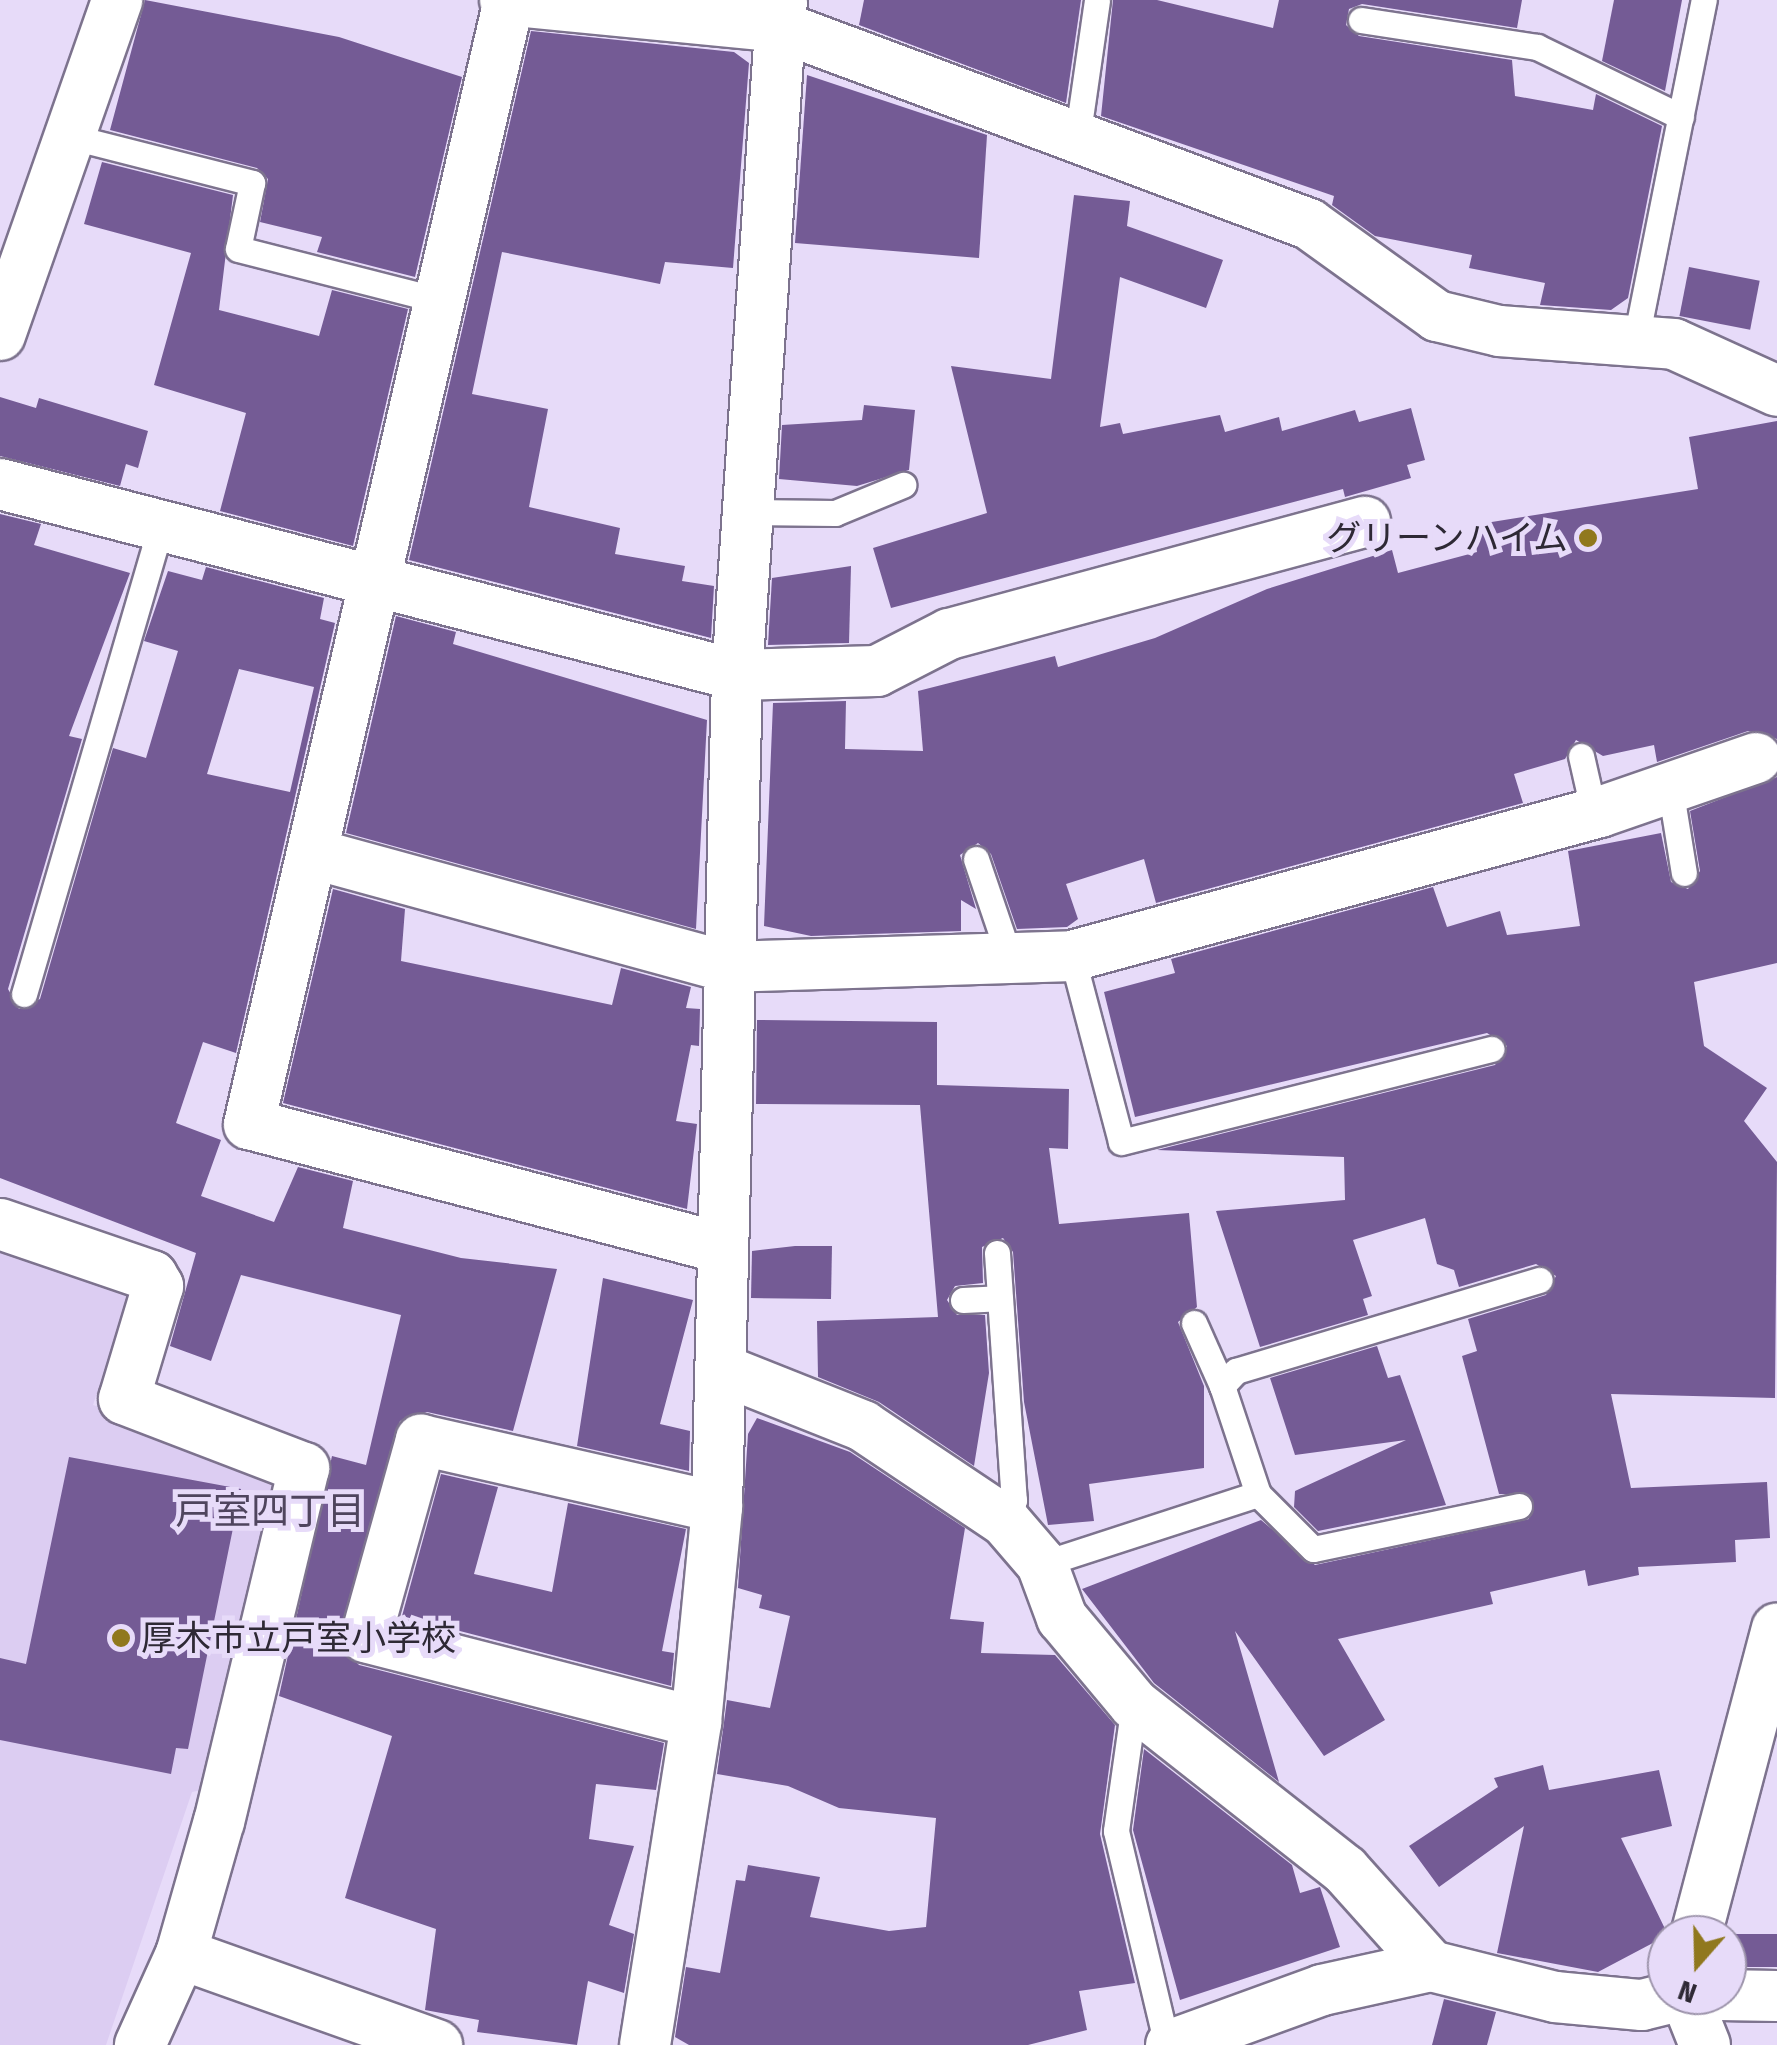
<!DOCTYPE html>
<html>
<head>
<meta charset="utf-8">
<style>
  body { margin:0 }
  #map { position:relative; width:1777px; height:2045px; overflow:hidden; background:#e7dbf9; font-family:"Fira Sans Condensed","Noto Sans JP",sans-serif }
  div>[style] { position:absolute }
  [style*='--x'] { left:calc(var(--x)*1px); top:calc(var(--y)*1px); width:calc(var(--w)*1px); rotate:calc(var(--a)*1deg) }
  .built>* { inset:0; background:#dccdf2 }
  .building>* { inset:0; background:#745b95; transform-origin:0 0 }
  .roads { filter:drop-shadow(2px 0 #7d738e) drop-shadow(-2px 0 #7d738e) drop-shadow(0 2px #7d738e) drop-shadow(0 -2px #7d738e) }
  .lane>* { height:25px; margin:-12.5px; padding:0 12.5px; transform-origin:12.5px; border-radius:12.5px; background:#fff }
  .street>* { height:50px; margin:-25px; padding:0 25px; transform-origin:25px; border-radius:25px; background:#fff }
  .dots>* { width:28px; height:28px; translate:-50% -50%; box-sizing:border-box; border:5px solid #e7dbf9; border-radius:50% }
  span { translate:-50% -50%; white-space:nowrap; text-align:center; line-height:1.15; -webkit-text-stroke:10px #e7dbf9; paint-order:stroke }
  .poi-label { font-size:35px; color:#2e2935 }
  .right { translate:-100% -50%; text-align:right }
  .left { translate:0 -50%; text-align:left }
  .neighbourhood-label { font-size:38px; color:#4f455e }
  .north { position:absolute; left:1647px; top:1915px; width:100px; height:100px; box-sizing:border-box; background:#e7dbf9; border:2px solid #9d94ab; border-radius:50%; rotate:200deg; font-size:28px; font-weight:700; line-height:40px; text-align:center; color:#2e2935 }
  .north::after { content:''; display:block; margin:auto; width:35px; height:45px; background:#90781e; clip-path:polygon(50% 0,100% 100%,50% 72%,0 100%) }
</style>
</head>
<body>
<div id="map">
  <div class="built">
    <i style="clip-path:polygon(0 1237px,130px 1295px,93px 1405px,268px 1466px,281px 1485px,201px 1790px,192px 1792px,106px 2045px,0 2045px)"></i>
  </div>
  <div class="building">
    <i style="clip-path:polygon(145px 0,339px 37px,462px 77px,415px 277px,317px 252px,322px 237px,260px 222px,268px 179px,257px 168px,110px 130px)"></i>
    <i style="clip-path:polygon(864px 0,1081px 0,1066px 103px,859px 25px)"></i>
    <i style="clip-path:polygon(1113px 0,1157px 0,1273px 28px,1279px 0,1522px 0,1517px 28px,1362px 4px,1349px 9px,1346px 25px,1359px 36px,1512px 60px,1515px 96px,1593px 110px,1596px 94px,1662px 126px,1628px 298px,1611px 310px,1540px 305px,1545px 283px,1469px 268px,1472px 255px,1375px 236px,1332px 205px,1334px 196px,1101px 116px)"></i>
    <i style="clip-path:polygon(1614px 0,1682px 0,1665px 91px,1602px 61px)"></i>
    <i style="clip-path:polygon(531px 31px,734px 52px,749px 63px,733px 268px,665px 262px,660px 284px,502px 252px,472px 394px,548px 409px,529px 507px,620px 528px,615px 554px,685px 566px,682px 581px,714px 586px,711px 638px,409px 560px)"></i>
    <i style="clip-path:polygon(807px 75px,987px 135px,979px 258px,795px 243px)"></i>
    <i style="clip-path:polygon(102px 162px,233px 195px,219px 310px,319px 336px,332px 290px,408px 309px,353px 546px,220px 511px,246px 413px,154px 385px,191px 253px,84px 224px)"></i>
    <i style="clip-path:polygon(1074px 195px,1130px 201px,1127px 226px,1223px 260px,1206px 308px,1120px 277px,1100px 427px,1120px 423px,1123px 434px,1220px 415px,1225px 432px,1279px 417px,1282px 431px,1355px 410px,1359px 422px,1411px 408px,1425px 460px,1407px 465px,1411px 478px,1345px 497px,1343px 489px,891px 608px,873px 548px,987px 513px,951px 366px,1051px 379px)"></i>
    <i style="left:1689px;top:267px;width:72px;height:50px;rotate:11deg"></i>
    <i style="clip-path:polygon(0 397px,36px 408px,39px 398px,148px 431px,138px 468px,126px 464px,120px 486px,0 456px)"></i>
    <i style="clip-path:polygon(864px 405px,915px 410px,909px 470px,857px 486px,779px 479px,782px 425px,862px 420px)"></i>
    <i style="clip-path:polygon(1777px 421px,1777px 739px,1748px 731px,1657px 762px,1654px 745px,1603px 756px,1576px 740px,1565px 759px,1514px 774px,1523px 803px,1156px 903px,1144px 859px,1066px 884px,1078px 919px,1067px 927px,1017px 929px,991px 854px,978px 843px,960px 855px,976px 909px,961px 900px,961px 931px,811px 936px,764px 926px,773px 703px,846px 701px,845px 749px,923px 751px,918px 691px,1055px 656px,1058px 667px,1155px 638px,1267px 589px,1392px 550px,1398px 573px,1477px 552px,1473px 525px,1698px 489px,1689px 437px)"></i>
    <i style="clip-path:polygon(evenodd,0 514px,41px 524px,34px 545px,130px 573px,69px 736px,82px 739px,8px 989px,19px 1009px,40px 999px,113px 748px,146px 758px,178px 651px,144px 641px,168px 571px,202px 580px,206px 567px,324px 598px,320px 619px,335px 623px,236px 1053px,203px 1042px,176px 1123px,221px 1140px,201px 1196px,274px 1222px,298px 1167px,353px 1181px,343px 1228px,461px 1258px,557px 1269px,513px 1431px,427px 1412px,400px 1421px,338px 1643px,359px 1665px,664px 1743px,656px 1790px,596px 1784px,589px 1839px,634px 1846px,609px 1925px,634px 1934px,624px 1993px,588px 1981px,577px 2045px,477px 2032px,479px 2020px,425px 2010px,436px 1929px,345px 1898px,392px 1736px,279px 1696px,332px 1456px,366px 1465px,401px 1315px,241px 1275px,211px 1361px,170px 1346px,196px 1253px,0 1178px,0 514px,239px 669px,314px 687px,290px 792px,207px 774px,239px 669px)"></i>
    <i style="clip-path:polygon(851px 566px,849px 643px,768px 645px,772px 578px)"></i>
    <i style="clip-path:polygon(396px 616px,456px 632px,453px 644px,707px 720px,696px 929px,346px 833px)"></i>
    <i style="clip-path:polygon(1777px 777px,1777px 963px,1694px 982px,1704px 1046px,1767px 1088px,1744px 1121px,1777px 1162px,1775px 1398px,1611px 1394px,1631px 1488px,1767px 1482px,1770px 1538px,1735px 1540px,1736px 1562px,1638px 1567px,1639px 1575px,1588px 1586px,1585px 1570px,1490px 1592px,1493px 1604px,1338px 1639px,1385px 1720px,1324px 1756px,1235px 1631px,1279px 1782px,1154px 1683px,1082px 1589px,1261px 1520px,1315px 1565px,1529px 1519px,1530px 1495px,1499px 1494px,1462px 1356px,1477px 1351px,1468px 1319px,1546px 1295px,1556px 1276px,1536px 1264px,1459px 1287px,1454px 1270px,1437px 1264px,1425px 1218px,1353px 1240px,1372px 1296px,1363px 1299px,1368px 1315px,1260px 1347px,1216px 1211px,1345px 1200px,1344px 1157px,1157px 1150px,1495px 1065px,1507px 1046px,1487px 1033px,1135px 1117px,1104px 992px,1175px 973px,1171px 959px,1433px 887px,1447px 927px,1500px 911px,1507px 935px,1580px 926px,1568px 851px,1661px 833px,1671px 882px,1688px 889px,1700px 871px,1690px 811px)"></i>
    <i style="clip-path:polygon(333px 889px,405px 909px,401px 961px,612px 1005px,621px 968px,691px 987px,686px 1008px,700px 1009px,699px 1046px,691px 1045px,676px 1121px,697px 1124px,687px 1209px,283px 1103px)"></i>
    <i style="clip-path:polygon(757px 1020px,937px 1022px,937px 1085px,1069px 1089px,1068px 1149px,1049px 1148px,1059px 1224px,1189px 1213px,1197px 1307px,1178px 1322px,1204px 1386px,1204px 1468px,1089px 1484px,1094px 1521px,1048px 1525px,1024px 1402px,1013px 1252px,1003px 1238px,982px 1247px,983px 1283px,955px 1286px,947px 1300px,957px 1315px,985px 1315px,989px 1373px,974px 1466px,879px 1402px,818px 1377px,817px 1321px,938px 1317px,920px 1105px,756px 1104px)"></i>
    <i style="clip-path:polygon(795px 1246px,832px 1246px,831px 1299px,751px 1298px,752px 1251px)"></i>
    <i style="clip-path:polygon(603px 1278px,693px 1300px,660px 1424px,690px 1431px,689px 1471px,577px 1446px)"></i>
    <i style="clip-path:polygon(1377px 1346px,1388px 1378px,1400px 1375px,1446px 1505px,1318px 1531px,1294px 1507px,1295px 1491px,1406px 1440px,1295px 1455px,1270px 1378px)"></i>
    <i style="clip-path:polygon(757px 1418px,850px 1452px,965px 1528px,950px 1619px,984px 1622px,981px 1653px,1055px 1655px,1115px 1725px,1100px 1834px,1135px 1983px,1079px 1991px,1087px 2030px,1028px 2045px,689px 2045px,675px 2037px,686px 1967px,720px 1973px,736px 1880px,745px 1881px,748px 1865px,820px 1877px,810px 1917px,889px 1931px,926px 1927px,936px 1818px,839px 1808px,788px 1786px,717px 1774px,727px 1700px,770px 1708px,790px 1616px,759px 1608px,762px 1595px,738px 1588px,748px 1434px)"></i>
    <i style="clip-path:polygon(69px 1457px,241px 1489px,188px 1749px,176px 1748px,171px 1774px,0 1740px,0 1658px,26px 1664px)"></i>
    <i style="clip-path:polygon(441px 1474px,498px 1487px,474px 1574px,552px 1592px,568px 1503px,686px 1529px,662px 1651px,674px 1653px,671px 1686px,402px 1616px)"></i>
    <i style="clip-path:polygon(1144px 1749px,1292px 1865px,1300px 1893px,1320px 1887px,1340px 1947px,1180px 2000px,1133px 1830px)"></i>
    <i style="clip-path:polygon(1543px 1765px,1549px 1790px,1659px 1770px,1672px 1826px,1621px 1838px,1668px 1935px,1598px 1972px,1497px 1953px,1524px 1826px,1439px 1887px,1409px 1846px,1498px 1787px,1494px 1778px)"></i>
    <i style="left:1777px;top:1934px;width:33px;height:50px;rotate:90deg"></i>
    <i style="clip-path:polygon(1444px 1999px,1496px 2012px,1487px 2045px,1432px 2045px)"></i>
  </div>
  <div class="roads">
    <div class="lane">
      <i style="--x:1361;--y:20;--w:178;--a:8.7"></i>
      <i style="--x:1537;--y:47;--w:160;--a:25.9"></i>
      <i style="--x:72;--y:137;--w:186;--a:14.3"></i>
      <i style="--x:252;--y:183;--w:67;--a:102"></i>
      <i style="--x:238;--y:249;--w:215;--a:14.3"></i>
      <i style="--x:1077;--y:139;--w:140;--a:-81.8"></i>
      <i style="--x:1636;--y:339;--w:346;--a:-78.7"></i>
      <i style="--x:748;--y:512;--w:87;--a:0.7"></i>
      <i style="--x:835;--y:513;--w:74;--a:-22.4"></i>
      <i style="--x:1581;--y:756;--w:58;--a:77.2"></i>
      <i style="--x:1670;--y:787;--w:87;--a:80.8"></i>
      <i style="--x:976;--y:859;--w:106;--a:71.2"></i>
      <i style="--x:1072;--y:956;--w:192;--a:75.2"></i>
      <i style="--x:1121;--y:1142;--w:382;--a:-14.1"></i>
      <i style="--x:24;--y:994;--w:484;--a:-73.7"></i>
      <i style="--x:997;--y:1253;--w:248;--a:86.1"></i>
      <i style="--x:1014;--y:1500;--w:23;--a:113"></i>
      <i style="--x:963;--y:1300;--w:35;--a:-3"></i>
      <i style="--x:1194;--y:1323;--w:69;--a:66"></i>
      <i style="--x:1519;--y:1506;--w:210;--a:168.2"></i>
      <i style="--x:1313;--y:1549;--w:78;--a:-135"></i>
      <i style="--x:1258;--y:1494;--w:114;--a:-108.4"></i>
      <i style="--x:1222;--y:1386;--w:21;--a:-47"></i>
      <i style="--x:1236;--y:1371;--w:317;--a:-16.7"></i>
      <i style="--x:1042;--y:1564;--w:227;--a:-18"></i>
      <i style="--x:1134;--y:1704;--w:128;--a:98.1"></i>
      <i style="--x:1116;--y:1831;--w:220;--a:76.6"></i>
    </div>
    <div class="street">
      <i style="--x:505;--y:0;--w:277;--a:5.6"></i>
      <i style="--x:781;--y:27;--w:564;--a:20.46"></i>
      <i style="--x:1309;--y:224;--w:158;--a:35.7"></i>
      <i style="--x:1437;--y:316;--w:64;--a:13.6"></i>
      <i style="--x:1499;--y:331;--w:175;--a:4.2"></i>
      <i style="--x:1674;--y:344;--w:113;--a:24.5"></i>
      <i style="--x:509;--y:0;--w:1154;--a:103.02"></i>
      <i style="--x:249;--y:1124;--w:484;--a:14.7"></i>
      <i style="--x:0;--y:335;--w:355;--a:-70.7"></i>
      <i style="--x:0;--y:484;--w:761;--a:14.53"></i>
      <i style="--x:737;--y:675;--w:140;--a:-1.6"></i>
      <i style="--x:877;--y:671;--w:81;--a:-27.2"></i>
      <i style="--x:949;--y:634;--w:431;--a:-15.1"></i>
      <i style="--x:318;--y:855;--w:424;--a:15.3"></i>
      <i style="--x:727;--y:967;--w:345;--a:-1.8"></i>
      <i style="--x:1072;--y:956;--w:547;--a:-15.26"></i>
      <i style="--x:1600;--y:812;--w:165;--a:-19.1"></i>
      <i style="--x:0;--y:1224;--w:161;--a:18.9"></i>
      <i style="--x:152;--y:1276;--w:12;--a:59"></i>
      <i style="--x:158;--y:1286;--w:118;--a:106.7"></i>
      <i style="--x:124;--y:1399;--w:193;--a:21"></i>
      <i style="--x:304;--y:1468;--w:363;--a:103.5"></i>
      <i style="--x:219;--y:1821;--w:138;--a:105.9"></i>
      <i style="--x:181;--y:1954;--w:100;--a:114.3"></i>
      <i style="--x:725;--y:1371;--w:149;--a:21.7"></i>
      <i style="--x:863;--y:1426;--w:171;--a:33.8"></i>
      <i style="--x:1005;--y:1521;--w:57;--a:49.3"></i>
      <i style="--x:1042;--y:1564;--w:58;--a:69.7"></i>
      <i style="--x:1062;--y:1618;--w:112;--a:50.1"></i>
      <i style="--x:1134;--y:1704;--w:268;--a:38.2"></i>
      <i style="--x:1345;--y:1870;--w:129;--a:48.1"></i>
      <i style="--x:696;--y:1722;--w:341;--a:-165.6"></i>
      <i style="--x:366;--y:1637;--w:205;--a:-74.4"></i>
      <i style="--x:421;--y:1440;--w:303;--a:12.8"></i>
      <i style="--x:1696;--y:1935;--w:317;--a:-75.2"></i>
      <i style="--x:181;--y:1954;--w:272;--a:19.6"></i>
      <i style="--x:1685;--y:1995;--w:54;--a:68.2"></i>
      <i style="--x:1720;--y:1995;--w:57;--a:1"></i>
      <i style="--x:645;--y:2045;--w:327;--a:-81"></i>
      <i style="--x:696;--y:1722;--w:216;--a:-84.4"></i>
      <i style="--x:717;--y:1507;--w:832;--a:-88.62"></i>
      <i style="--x:737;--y:675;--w:676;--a:-86.19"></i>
      <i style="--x:1171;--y:2045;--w:161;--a:-20"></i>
      <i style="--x:1322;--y:1990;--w:112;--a:-12.4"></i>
      <i style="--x:1431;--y:1966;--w:128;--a:14"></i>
      <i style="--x:1555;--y:1997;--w:87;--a:5.3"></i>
      <i style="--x:1642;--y:2005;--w:42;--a:-13.7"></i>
    </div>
  </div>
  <div class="dots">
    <i style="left:1588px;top:538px;background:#90781e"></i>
    <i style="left:121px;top:1638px;background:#90781e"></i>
  </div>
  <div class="poi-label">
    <span class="right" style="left:1568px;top:538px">グリーンハイム</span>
    <span class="left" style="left:141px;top:1638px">厚木市立戸室小学校</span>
  </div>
  <div class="neighbourhood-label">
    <span style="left:270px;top:1512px">戸室四丁目</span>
  </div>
  <div class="north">N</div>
</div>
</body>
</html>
